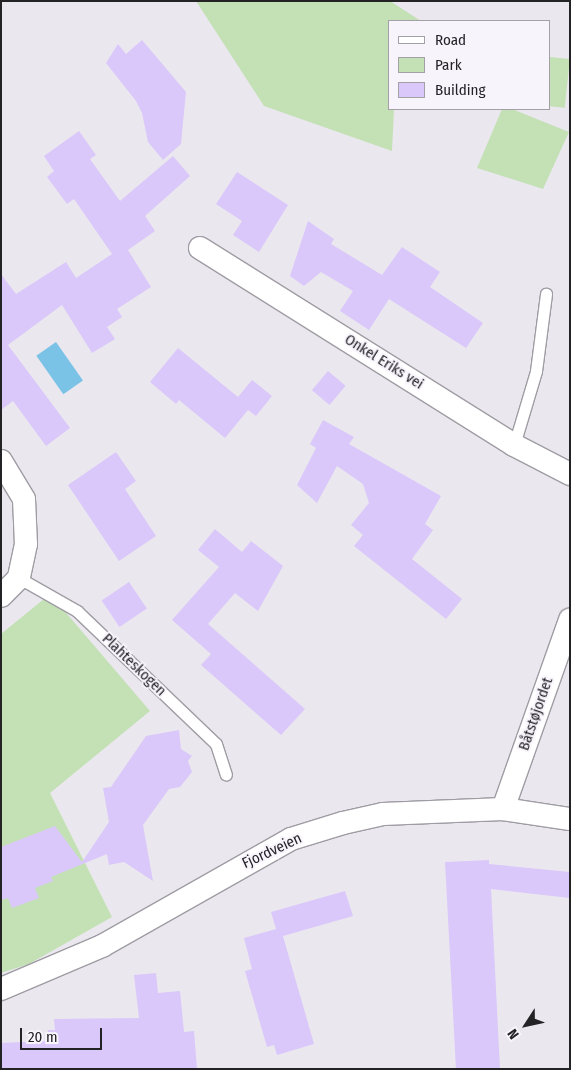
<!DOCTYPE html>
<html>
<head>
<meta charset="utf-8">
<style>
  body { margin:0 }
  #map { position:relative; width:571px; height:1070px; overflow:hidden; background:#ebe7ef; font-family:"Fira Sans Condensed",sans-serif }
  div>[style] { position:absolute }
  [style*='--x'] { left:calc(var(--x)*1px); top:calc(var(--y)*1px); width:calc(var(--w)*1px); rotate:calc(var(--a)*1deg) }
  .green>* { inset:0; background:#c3e1b5; transform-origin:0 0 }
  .water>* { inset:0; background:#7bc2e7; transform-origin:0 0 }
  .building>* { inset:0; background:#dac8fa; transform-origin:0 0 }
  .roads { filter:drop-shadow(1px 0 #9f9ca3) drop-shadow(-1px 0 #9f9ca3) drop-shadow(0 1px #9f9ca3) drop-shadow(0 -1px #9f9ca3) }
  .lane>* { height:11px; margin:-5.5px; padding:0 5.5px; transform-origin:5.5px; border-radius:5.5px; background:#fff }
  .street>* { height:22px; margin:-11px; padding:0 11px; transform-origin:11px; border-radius:11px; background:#fff }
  span { translate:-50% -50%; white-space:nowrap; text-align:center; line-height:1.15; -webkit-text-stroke:4px #f8f4fc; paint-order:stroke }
  .street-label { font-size:15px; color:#232225 }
  .frame { position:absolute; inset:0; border:2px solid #232225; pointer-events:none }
  .legend { position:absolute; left:388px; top:20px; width:162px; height:90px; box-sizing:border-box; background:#f8f4fc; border:1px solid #a3a0a6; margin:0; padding:6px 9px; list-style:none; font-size:15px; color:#232225 }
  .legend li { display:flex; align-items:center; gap:10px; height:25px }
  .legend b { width:25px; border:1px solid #a3a0a6 }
  .north { position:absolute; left:501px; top:1000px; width:50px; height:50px; -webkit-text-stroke:4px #f8f4fc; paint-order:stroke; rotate:235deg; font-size:14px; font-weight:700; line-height:20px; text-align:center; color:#232225 }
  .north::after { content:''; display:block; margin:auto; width:18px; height:22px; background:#232225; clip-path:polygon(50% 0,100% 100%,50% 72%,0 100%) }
  .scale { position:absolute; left:20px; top:1028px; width:82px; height:22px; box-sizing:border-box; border:2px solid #232225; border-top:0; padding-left:6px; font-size:15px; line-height:18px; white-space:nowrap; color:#232225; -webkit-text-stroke:4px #f8f4fc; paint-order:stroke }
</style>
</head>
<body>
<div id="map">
  <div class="green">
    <i style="clip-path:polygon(196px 1px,390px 1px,421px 21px,390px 21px,390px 109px,394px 109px,392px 151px,264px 106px)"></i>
    <i style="left:550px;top:57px;width:20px;height:49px;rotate:6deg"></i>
    <i style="clip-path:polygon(502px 109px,512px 109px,569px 132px,543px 189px,477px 168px)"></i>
    <i style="clip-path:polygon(50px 594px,150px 711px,50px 793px,112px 917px,29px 964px,1px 973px,1px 634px)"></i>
  </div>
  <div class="water">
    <i style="left:56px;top:342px;width:47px;height:24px;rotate:55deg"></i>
  </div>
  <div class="building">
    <i style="clip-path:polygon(142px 40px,186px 92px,181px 144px,163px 160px,148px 142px,142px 113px,136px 101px,106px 63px,118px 44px,126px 54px)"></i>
    <i style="clip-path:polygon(79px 131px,96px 155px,90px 159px,120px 201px,173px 156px,190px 176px,145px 216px,155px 231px,128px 250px,151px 287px,117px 309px,122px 317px,107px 327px,115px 339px,92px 353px,62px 305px,8px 345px,70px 428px,46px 446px,13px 401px,1px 410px,1px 274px,16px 294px,66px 262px,76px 278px,112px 254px,74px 199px,67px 204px,47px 177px,54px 171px,44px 156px)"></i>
    <i style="clip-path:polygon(237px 172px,288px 205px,259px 252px,233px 235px,242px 221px,216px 204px)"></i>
    <i style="clip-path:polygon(308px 221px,334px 239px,331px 244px,382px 275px,402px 247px,440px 272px,430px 287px,483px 323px,466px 348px,389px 299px,369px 330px,340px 311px,353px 291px,321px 272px,304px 286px,290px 276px)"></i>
    <i style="clip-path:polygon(178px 348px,238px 397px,252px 380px,272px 396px,256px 416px,248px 410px,225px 438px,179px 400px,176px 404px,150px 382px)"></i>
    <i style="left:328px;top:371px;width:23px;height:25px;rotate:40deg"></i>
    <i style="clip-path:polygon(323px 420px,354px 437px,349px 444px,441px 496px,425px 524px,433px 530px,412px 559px,462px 599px,446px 619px,354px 546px,363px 535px,351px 525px,369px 503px,363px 484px,337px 466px,317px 503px,297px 485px,316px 448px,310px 444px)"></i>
    <i style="clip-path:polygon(116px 452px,136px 481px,125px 489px,156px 536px,119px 561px,68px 485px)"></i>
    <i style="clip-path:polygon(215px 529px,242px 552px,251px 541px,283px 566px,258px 611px,235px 593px,208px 624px,305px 709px,281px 735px,201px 665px,211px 654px,172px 620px,219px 567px,198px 550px)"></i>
    <i style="left:129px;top:582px;width:32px;height:33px;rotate:56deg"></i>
    <i style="clip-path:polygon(179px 730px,181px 749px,192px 756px,188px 761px,192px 772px,180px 787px,169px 789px,143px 825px,153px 881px,124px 862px,109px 865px,107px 854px,51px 877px,53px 881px,35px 888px,39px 898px,12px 908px,8px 898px,1px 900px,1px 847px,55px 826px,82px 862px,109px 822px,103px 788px,111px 787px,146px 736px)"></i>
    <i style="clip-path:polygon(489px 860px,489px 864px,570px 872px,570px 898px,491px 889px,500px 1069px,456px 1069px,445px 862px)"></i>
    <i style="clip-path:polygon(345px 891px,353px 916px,283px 936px,314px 1044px,277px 1055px,274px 1045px,267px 1047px,245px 971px,252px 969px,244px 938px,276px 929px,271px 912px)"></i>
    <i style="clip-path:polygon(156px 973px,158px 993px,180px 991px,184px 1032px,194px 1031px,197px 1069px,1px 1069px,1px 1043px,48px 1041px,48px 1030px,55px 1030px,54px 1019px,139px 1018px,134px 975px)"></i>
  </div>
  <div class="roads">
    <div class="lane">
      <i style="--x:514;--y:445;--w:77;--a:-73.4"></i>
      <i style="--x:536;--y:371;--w:78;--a:-82.6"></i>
      <i style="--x:19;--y:578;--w:67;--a:29.6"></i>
      <i style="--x:77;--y:611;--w:192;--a:43.7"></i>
      <i style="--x:216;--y:744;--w:32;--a:72"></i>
    </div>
    <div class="street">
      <i style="--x:200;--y:248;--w:371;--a:32.1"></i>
      <i style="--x:514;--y:445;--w:63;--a:27.4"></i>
      <i style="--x:1;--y:461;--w:44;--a:58.8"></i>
      <i style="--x:24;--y:499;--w:45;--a:87.5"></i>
      <i style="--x:26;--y:544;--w:35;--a:102"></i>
      <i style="--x:19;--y:578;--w:25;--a:135"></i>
      <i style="--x:503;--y:809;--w:201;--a:-70.5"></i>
      <i style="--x:1;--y:989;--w:110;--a:-23.1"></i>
      <i style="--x:102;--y:946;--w:217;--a:-29.5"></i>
      <i style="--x:291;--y:839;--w:54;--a:-17.1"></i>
      <i style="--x:343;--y:823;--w:41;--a:-12.7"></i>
      <i style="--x:383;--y:814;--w:120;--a:-2.4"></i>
      <i style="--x:503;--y:809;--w:68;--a:8.5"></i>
    </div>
  </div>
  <div class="street-label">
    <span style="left:384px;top:362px;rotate:32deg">Onkel Eriks vei</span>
    <span style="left:134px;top:665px;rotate:44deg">Plahteskogen</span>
    <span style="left:536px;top:714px;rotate:-71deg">Båtstøjordet</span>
    <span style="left:272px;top:851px;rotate:-25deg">Fjordveien</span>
  </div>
  <div class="frame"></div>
  <ul class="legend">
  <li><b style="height:6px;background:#fff"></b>Road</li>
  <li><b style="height:14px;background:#c3e1b5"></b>Park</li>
  <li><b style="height:14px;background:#dac8fa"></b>Building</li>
  </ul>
  <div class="north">N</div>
  <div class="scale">20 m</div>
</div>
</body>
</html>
